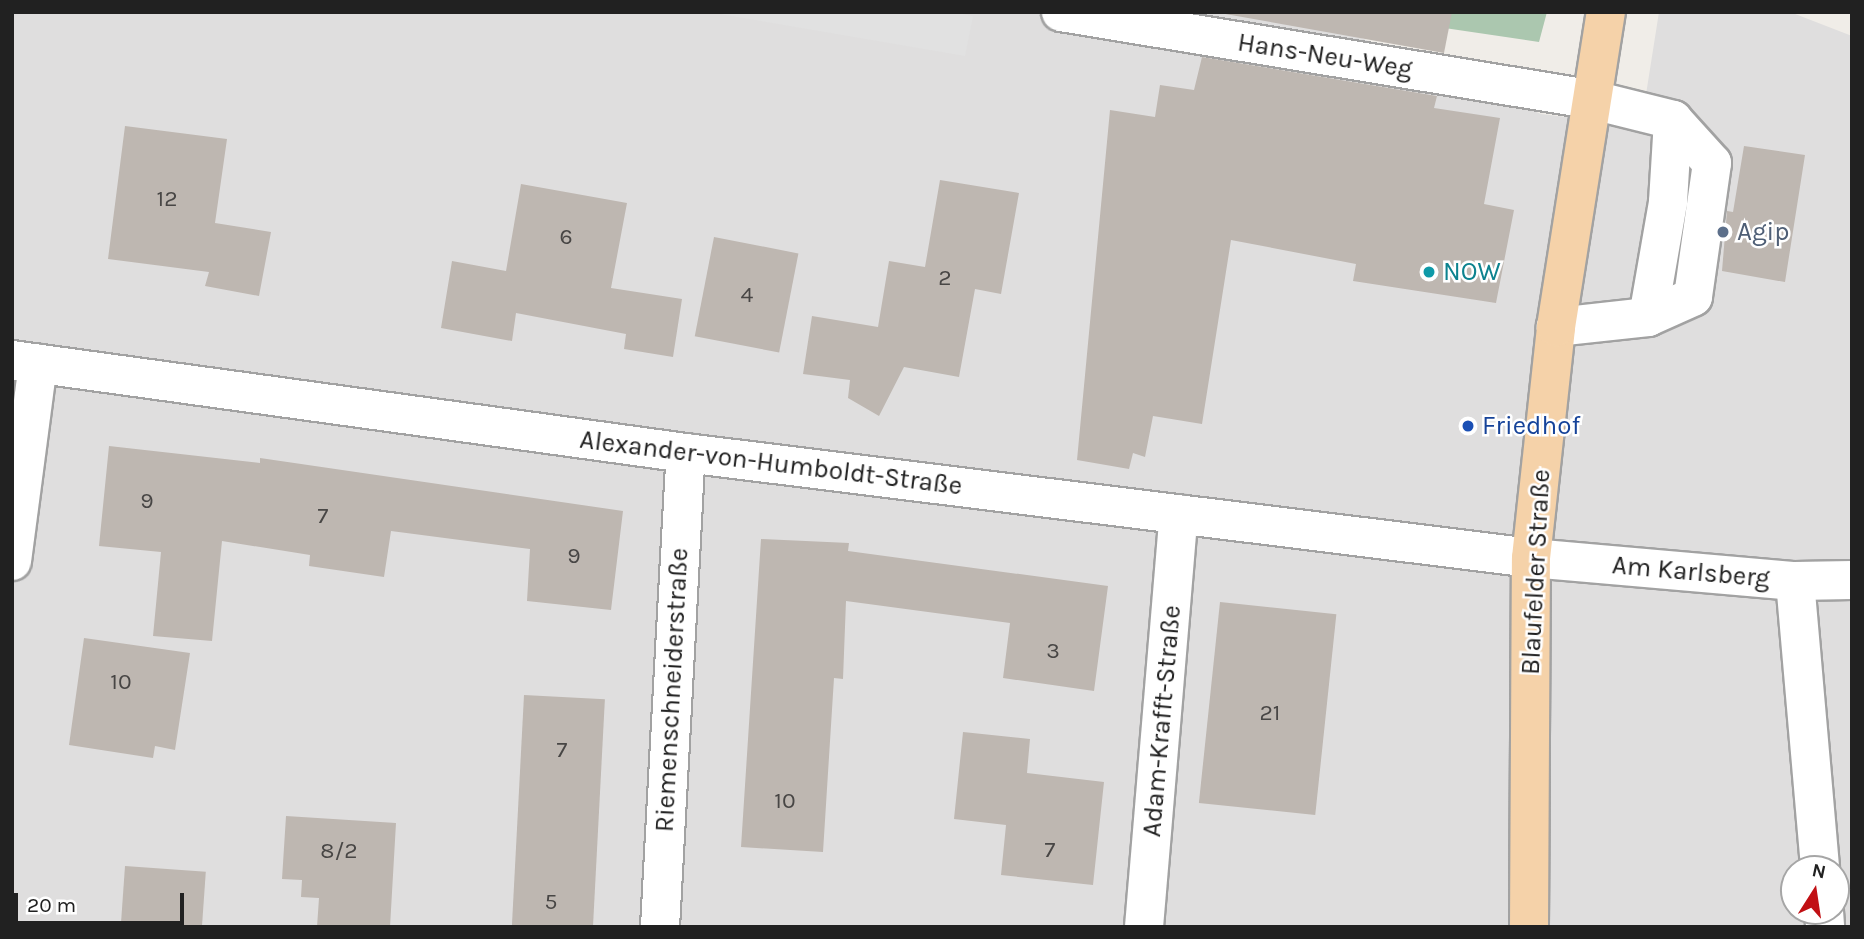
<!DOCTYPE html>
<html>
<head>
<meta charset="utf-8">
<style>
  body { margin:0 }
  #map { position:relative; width:1864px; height:939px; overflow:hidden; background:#f0ede8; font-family:Karla,sans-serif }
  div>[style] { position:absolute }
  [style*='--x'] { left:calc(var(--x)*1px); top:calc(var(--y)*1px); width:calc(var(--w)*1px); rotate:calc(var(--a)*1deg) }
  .residential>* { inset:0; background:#dfdede }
  .cemetery>* { inset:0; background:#abc7af }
  .parking>* { inset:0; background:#e1e1e1 }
  .building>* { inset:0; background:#beb7b1; transform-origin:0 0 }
  .roads { filter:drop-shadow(2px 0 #a2a2a2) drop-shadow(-2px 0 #a2a2a2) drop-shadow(0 2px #a2a2a2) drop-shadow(0 -2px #a2a2a2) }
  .minor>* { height:38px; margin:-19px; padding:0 19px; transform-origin:19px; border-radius:19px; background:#fff }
  .major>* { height:38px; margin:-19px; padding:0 19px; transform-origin:19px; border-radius:19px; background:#f5d2a9 }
  .dots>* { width:19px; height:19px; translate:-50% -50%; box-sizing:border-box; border:4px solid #fff; border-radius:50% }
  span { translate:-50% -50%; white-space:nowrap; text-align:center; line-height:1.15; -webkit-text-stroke:5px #fff; paint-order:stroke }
  .number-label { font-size:23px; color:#484645 }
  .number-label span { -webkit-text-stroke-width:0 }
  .street-label { font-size:26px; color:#212121 }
  .service-label { font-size:26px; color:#4e5e75 }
  .left { translate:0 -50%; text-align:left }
  .culture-label { font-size:26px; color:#0d838f }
  .transit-label { font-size:26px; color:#164399 }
  .frame { position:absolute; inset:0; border:14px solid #212121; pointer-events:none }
  .north { position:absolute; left:1780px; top:855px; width:70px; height:70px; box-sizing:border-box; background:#fff; border:2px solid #a6a6a6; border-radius:50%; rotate:12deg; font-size:19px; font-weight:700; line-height:28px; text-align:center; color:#212121 }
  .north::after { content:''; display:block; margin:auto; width:24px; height:32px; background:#c11014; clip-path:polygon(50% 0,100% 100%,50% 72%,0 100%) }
  .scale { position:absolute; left:14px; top:893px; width:170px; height:32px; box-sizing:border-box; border:4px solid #212121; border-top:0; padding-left:9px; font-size:21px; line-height:24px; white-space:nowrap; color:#212121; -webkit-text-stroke:5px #fff; paint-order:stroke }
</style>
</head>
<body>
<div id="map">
  <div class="residential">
    <i style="clip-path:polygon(evenodd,12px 12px,1300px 12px,1541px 114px,1641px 126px,1659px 12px,1790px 12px,1852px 36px,1852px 927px,12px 927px,12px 12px,1794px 869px,1836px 869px,1836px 911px,1794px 911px,1794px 869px)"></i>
  </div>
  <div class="cemetery">
    <i style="clip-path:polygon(1336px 12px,1547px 12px,1539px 42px)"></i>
  </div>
  <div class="parking">
    <i style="clip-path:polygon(708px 12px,950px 12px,973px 16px,965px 56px)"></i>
  </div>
  <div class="building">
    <i style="clip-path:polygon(1214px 12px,1452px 12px,1444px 53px)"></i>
    <i style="clip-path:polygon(1202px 57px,1437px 96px,1434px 108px,1500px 118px,1484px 204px,1514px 210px,1496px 303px,1353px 281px,1356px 264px,1231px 240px,1202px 424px,1153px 416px,1145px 457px,1133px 453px,1129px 469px,1077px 460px,1110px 110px,1155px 117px,1160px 85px,1194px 90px)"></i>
    <i style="clip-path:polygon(125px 126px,227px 139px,215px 223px,271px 232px,259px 296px,205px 286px,209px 272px,108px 259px)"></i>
    <i style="clip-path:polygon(1744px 146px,1805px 155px,1785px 282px,1722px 271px,1727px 211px,1733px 212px)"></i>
    <i style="clip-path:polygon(940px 180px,1019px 193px,1001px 294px,975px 289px,959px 377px,904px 367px,879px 416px,848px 398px,850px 380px,803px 374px,812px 316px,878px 327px,889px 261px,925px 267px)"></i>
    <i style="clip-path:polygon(521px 184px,627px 203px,611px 288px,682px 299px,673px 357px,624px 349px,626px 334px,516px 313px,512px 341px,441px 328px,452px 261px,506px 271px)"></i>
    <i style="left:714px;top:237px;width:86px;height:101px;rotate:11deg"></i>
    <i style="clip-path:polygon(109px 446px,260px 463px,260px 458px,623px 511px,611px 610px,527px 601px,530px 549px,391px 531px,384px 577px,309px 566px,310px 555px,222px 541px,212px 641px,153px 636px,161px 552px,99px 546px)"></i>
    <i style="clip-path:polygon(761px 539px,849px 543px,848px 551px,1108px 586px,1094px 691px,1003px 678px,1010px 623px,846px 601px,843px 679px,834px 678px,823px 852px,741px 847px)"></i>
    <i style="left:1220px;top:602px;width:117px;height:202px;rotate:6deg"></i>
    <i style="clip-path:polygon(84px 638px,190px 653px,175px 750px,155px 746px,153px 758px,69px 745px)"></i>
    <i style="left:524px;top:695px;width:81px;height:232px;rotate:3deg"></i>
    <i style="clip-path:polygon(963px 732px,1030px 739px,1027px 773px,1104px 782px,1093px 885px,1001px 875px,1006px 825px,954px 819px)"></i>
    <i style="clip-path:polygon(286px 816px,396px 823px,390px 927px,317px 927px,319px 898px,301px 897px,302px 880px,282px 879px)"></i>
    <i style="left:125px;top:866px;width:81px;height:61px;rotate:4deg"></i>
  </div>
  <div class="roads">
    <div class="minor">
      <i style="--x:1061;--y:12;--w:535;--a:9.36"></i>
      <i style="--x:1589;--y:99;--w:87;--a:14"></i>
      <i style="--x:1673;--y:120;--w:58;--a:47.8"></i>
      <i style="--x:1712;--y:163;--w:135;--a:98.1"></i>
      <i style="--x:1693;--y:297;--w:49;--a:156"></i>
      <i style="--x:1648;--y:317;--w:93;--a:173.8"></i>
      <i style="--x:1648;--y:317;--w:117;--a:-80.1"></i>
      <i style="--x:1668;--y:202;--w:82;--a:-86.5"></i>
      <i style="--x:12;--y:360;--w:680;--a:7.86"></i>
      <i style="--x:686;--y:453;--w:851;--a:7.08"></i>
      <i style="--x:1531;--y:558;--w:265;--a:5"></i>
      <i style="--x:1795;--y:581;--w:57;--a:-1"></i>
      <i style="--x:12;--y:561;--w:199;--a:-82.5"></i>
      <i style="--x:1795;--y:581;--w:289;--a:85"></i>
      <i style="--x:1824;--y:911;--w:16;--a:86"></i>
      <i style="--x:660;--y:927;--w:475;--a:-86.9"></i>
      <i style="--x:1144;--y:927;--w:414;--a:-85.2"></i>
    </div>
    <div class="major">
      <i style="--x:1529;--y:927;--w:369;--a:-89.7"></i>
      <i style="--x:1531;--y:558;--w:232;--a:-83.8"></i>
      <i style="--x:1556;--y:327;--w:319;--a:-81"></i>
    </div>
  </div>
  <div class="dots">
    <i style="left:1723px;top:232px;background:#5c6f8a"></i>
    <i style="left:1429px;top:272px;background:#0f9aa8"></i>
    <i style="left:1468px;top:426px;background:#1a4fb4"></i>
  </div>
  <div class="number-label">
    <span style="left:167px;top:199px">12</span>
    <span style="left:566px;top:237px">6</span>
    <span style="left:945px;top:278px">2</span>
    <span style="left:747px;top:295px">4</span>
    <span style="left:147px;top:501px">9</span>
    <span style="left:323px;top:516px">7</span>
    <span style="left:574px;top:556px">9</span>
    <span style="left:1053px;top:651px">3</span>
    <span style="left:121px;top:682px">10</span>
    <span style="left:1270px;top:713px">21</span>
    <span style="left:562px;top:750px">7</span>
    <span style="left:785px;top:801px">10</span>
    <span style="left:1050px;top:850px">7</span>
    <span style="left:339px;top:851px">8/2</span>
    <span style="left:551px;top:902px">5</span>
  </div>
  <div class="street-label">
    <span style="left:1325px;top:56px;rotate:9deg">Hans-Neu-Weg</span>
    <span style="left:771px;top:463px;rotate:7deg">Alexander-von-Humboldt-Straße</span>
    <span style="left:1536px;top:572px;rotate:-87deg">Blaufelder Straße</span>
    <span style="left:1691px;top:572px;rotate:5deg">Am Karlsberg</span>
    <span style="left:672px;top:690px;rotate:-87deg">Riemenschneiderstraße</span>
    <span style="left:1162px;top:721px;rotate:-85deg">Adam-Krafft-Straße</span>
  </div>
  <div class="service-label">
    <span class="left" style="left:1737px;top:232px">Agip</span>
  </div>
  <div class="culture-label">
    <span class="left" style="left:1443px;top:272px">NOW</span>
  </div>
  <div class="transit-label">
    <span class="left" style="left:1482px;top:426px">Friedhof</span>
  </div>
  <div class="frame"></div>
  <div class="north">N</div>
  <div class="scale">20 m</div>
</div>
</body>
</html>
